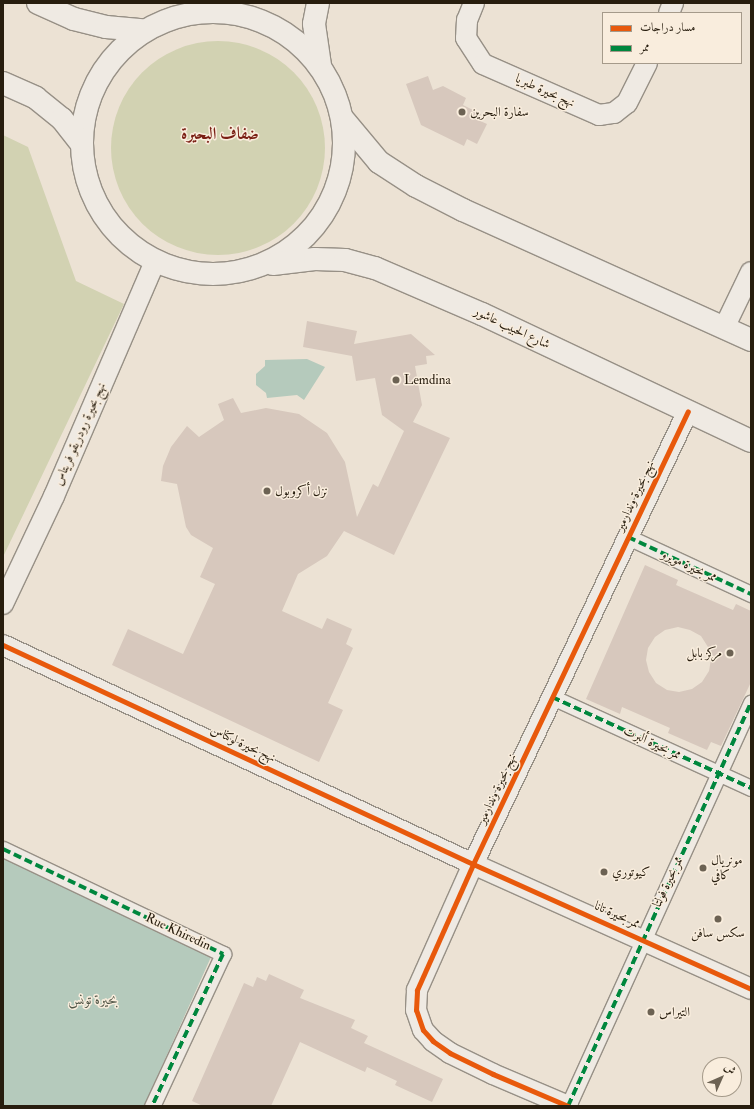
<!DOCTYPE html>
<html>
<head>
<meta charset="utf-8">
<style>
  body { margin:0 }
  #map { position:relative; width:754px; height:1109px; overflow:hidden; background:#ece2d4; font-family:"IM FELL Double Pica",Amiri,serif }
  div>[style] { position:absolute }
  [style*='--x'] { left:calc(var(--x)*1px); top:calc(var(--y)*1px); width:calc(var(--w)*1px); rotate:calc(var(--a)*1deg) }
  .green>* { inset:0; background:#d2d2b2 }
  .round { border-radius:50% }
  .water>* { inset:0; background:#b5cabc }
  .building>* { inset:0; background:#d7c8bd }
  .roads { filter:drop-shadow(1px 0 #979086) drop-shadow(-1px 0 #979086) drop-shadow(0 1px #979086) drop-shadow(0 -1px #979086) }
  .pedestrian>* { height:15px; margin:-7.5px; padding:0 7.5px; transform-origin:7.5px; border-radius:7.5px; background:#efeae3 }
  .minor>* { height:20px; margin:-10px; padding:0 10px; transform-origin:10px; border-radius:10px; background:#efeae3 }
  .secondary>* { height:22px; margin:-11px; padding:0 11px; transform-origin:11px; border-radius:11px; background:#efeae3 }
  .secondary>.ring { margin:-11px; padding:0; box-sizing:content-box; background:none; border:22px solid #efeae3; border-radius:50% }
  .quiet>* { height:4px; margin-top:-2px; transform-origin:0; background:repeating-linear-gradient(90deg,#00873e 0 8px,transparent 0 12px) }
  .cycleway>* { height:5px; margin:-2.5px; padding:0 2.5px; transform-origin:2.5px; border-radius:2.5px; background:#e8590c }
  .dots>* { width:11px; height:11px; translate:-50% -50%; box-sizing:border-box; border:2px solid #f9eddd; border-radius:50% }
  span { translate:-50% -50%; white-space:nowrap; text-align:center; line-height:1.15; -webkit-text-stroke:3px #f9eddd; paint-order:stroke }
  .street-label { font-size:13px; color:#271d0e }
  .poi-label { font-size:13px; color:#271d0e }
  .left { translate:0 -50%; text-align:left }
  .right { translate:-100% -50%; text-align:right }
  .water-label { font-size:14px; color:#515647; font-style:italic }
  .district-label { font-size:17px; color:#7a1f14; font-weight:700 }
  .frame { position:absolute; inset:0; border:4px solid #271d0e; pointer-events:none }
  .legend { position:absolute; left:602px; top:12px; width:140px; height:52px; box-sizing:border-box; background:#f9eddd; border:1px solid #a59a8a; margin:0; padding:5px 7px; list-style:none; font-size:12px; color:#271d0e }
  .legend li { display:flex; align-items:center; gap:8px; height:20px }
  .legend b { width:20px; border:1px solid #a59a8a }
  .north { position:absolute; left:702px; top:1057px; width:40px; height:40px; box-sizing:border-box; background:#f9eddd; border:1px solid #a59a8a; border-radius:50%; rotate:45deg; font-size:11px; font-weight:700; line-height:16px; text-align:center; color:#271d0e }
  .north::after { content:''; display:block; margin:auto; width:14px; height:18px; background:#6c6253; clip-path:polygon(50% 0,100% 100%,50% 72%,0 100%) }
</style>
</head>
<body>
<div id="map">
  <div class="green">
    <i class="round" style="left:111px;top:41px;width:214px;height:214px"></i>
    <i style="clip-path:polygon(3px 135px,28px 147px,76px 281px,124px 304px,3px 557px)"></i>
  </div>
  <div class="water">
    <i style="clip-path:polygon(307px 359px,325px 367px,304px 400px,297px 395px,267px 398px,266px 393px,256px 385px,256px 374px,265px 366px,265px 360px)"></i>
    <i style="clip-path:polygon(3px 856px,211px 957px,144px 1106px,3px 1106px)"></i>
  </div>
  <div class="building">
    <i style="clip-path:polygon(428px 76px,433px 90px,443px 86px,466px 98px,463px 105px,481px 114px,478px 120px,487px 124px,477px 144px,467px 139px,464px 146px,421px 125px,406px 84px)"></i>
    <i style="clip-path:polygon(307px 321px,357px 331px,354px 344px,411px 334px,435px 355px,426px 356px,427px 364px,415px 366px,422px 405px,413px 422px,450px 438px,394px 555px,344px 531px,327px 556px,298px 574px,282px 611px,322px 629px,327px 618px,352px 629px,346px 644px,353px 648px,328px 703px,343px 710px,319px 762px,112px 665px,128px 629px,183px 654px,215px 584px,200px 577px,213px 548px,191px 535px,186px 527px,177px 484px,161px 481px,163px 466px,171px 447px,187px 426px,199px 437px,224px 420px,218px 404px,233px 398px,241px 413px,266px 408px,299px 414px,327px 433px,345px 462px,357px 517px,373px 484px,378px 487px,404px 431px,382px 415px,375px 378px,356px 381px,352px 356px,303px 347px)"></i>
    <i style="clip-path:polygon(evenodd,645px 565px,678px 580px,676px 585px,733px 610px,736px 604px,751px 611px,751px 682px,721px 746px,711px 742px,707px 750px,668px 733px,670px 728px,622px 707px,620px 714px,586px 699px,645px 565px,678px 627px,690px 630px,701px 636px,708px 647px,711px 659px,709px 671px,702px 682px,692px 689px,679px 692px,667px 690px,656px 683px,649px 672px,646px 660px,648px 648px,655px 637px,665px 630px,678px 627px)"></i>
    <i style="clip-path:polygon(269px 974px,304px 990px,300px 998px,355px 1020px,351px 1028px,368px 1036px,364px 1043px,443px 1079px,432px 1102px,395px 1085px,397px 1081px,367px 1067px,365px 1072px,300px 1042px,271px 1106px,203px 1106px,192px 1101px,244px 983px,253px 987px,257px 977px,266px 981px)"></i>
  </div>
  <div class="roads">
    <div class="pedestrian">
      <i style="--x:628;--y:537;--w:136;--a:24.9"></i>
      <i style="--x:552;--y:697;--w:219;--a:24.6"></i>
      <i style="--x:3;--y:849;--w:244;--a:25.5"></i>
      <i style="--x:223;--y:954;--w:168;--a:115"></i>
      <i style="--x:568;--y:1106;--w:443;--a:-65.6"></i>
    </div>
    <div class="minor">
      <i style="--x:474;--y:3;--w:18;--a:112"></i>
      <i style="--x:467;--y:20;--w:18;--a:93"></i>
      <i style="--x:466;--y:38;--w:31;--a:57"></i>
      <i style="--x:483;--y:64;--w:127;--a:23.7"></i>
      <i style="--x:599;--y:115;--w:15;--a:-8"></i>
      <i style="--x:614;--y:113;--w:16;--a:-38"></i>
      <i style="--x:627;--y:103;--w:45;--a:-63.4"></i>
      <i style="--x:669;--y:13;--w:11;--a:-68"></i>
      <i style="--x:724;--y:328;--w:62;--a:-64.3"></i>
      <i style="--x:3;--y:604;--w:119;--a:-64.7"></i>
      <i style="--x:54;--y:496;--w:255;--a:-66.7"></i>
      <i style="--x:3;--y:645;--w:519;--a:24.98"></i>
      <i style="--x:473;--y:864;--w:305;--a:24.2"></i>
      <i style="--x:568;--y:1106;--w:82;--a:-156.9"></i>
      <i style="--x:493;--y:1074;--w:48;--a:-154"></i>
      <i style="--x:450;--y:1053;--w:21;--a:-145"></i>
      <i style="--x:433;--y:1041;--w:15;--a:-132"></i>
      <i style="--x:423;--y:1030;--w:21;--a:-109"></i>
      <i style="--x:416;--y:1010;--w:20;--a:-87"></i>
      <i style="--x:417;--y:990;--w:138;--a:-66"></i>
      <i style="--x:473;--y:864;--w:501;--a:-64.61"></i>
    </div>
    <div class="secondary">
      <i style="--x:38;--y:3;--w:39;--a:24"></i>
      <i style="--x:74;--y:19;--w:33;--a:14"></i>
      <i style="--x:106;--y:27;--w:36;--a:5"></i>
      <i style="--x:318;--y:3;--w:21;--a:101"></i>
      <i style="--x:314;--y:24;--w:41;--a:81.7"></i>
      <i class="ring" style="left:82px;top:12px;width:240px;height:240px"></i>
      <i style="--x:3;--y:83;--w:36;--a:24"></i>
      <i style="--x:36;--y:98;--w:33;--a:39"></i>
      <i style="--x:62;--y:119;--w:29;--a:52"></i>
      <i style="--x:343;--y:119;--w:56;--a:50.1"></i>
      <i style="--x:379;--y:162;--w:44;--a:33"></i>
      <i style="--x:416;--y:186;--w:53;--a:27.1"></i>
      <i style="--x:463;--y:210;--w:316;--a:24.3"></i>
      <i style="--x:273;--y:264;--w:42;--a:-6.8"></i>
      <i style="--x:315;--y:259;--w:30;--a:2"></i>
      <i style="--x:345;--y:260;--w:31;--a:15"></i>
      <i style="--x:375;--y:268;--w:116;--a:23.3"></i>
      <i style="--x:482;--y:314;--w:297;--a:25.3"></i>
    </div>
  </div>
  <div class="quiet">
    <i style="--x:628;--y:537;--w:136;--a:24.9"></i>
    <i style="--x:552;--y:697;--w:219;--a:24.6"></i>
    <i style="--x:3;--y:849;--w:244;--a:25.5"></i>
    <i style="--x:223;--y:954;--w:168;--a:115"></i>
    <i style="--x:568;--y:1106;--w:443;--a:-65.6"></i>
  </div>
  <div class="cycleway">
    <i style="--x:3;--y:645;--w:519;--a:24.98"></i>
    <i style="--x:473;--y:864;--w:305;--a:24.2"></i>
    <i style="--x:568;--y:1106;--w:82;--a:-156.9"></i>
    <i style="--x:493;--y:1074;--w:48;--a:-154"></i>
    <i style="--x:450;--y:1053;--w:21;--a:-145"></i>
    <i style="--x:433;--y:1041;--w:15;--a:-132"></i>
    <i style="--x:423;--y:1030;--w:21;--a:-109"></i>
    <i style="--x:416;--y:1010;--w:20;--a:-87"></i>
    <i style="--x:417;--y:990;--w:138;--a:-66"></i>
    <i style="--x:473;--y:864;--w:501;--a:-64.61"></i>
  </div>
  <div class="dots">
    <i style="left:462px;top:112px;background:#6c6253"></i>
    <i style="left:396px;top:380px;background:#6c6253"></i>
    <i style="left:267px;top:491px;background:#6c6253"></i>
    <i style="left:730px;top:653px;background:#6c6253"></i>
    <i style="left:703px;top:868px;background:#6c6253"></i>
    <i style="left:604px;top:872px;background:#6c6253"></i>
    <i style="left:718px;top:919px;background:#6c6253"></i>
    <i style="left:651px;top:1012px;background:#6c6253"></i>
  </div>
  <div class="street-label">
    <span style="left:545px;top:91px;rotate:24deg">نهج بحيرة طبريا</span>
    <span style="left:512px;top:328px;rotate:25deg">شارع الحبيب عاشور</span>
    <span style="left:80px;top:434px;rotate:-66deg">نهج بحيرة رودريقو فريتاس</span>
    <span style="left:635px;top:496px;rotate:-65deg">نهج بحيرة وندارمير</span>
    <span style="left:689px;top:566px;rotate:25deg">ممر بحيرة مويرو</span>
    <span style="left:652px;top:743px;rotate:25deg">ممر بحيرة ألبرت</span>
    <span style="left:243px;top:744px;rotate:25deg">نهج بحيرة لوكناس</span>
    <span style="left:497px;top:789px;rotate:-65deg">نهج بحيرة وندارمير</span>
    <span style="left:668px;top:882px;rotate:-65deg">ممر بحيرة فولتا</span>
    <span style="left:617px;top:915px;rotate:24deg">ممر بحيرة تانا</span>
    <span style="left:178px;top:932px;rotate:25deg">Rue Khiredin</span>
  </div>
  <div class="poi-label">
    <span class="left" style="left:470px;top:112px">سفارة البحرين</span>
    <span class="left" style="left:404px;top:380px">Lemdina</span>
    <span class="left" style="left:275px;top:491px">نزل أكروبول</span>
    <span class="right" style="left:722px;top:653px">مركز بابل</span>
    <span class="left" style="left:711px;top:868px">مونريال<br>كافي</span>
    <span class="left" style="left:612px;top:872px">كيوتوري</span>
    <span style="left:718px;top:933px">سكس سافن</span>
    <span class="left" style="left:659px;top:1012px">التيراس</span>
  </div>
  <div class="water-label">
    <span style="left:93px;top:1000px">بحيرة تونس</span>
  </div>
  <div class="district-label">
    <span style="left:220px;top:134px">ضفاف البحيرة</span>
  </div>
  <div class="frame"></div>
  <ul class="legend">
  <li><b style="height:5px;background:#e8590c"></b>مسار دراجات</li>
  <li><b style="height:5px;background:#00873e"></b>ممر</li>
  </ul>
  <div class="north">ش</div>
</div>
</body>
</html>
